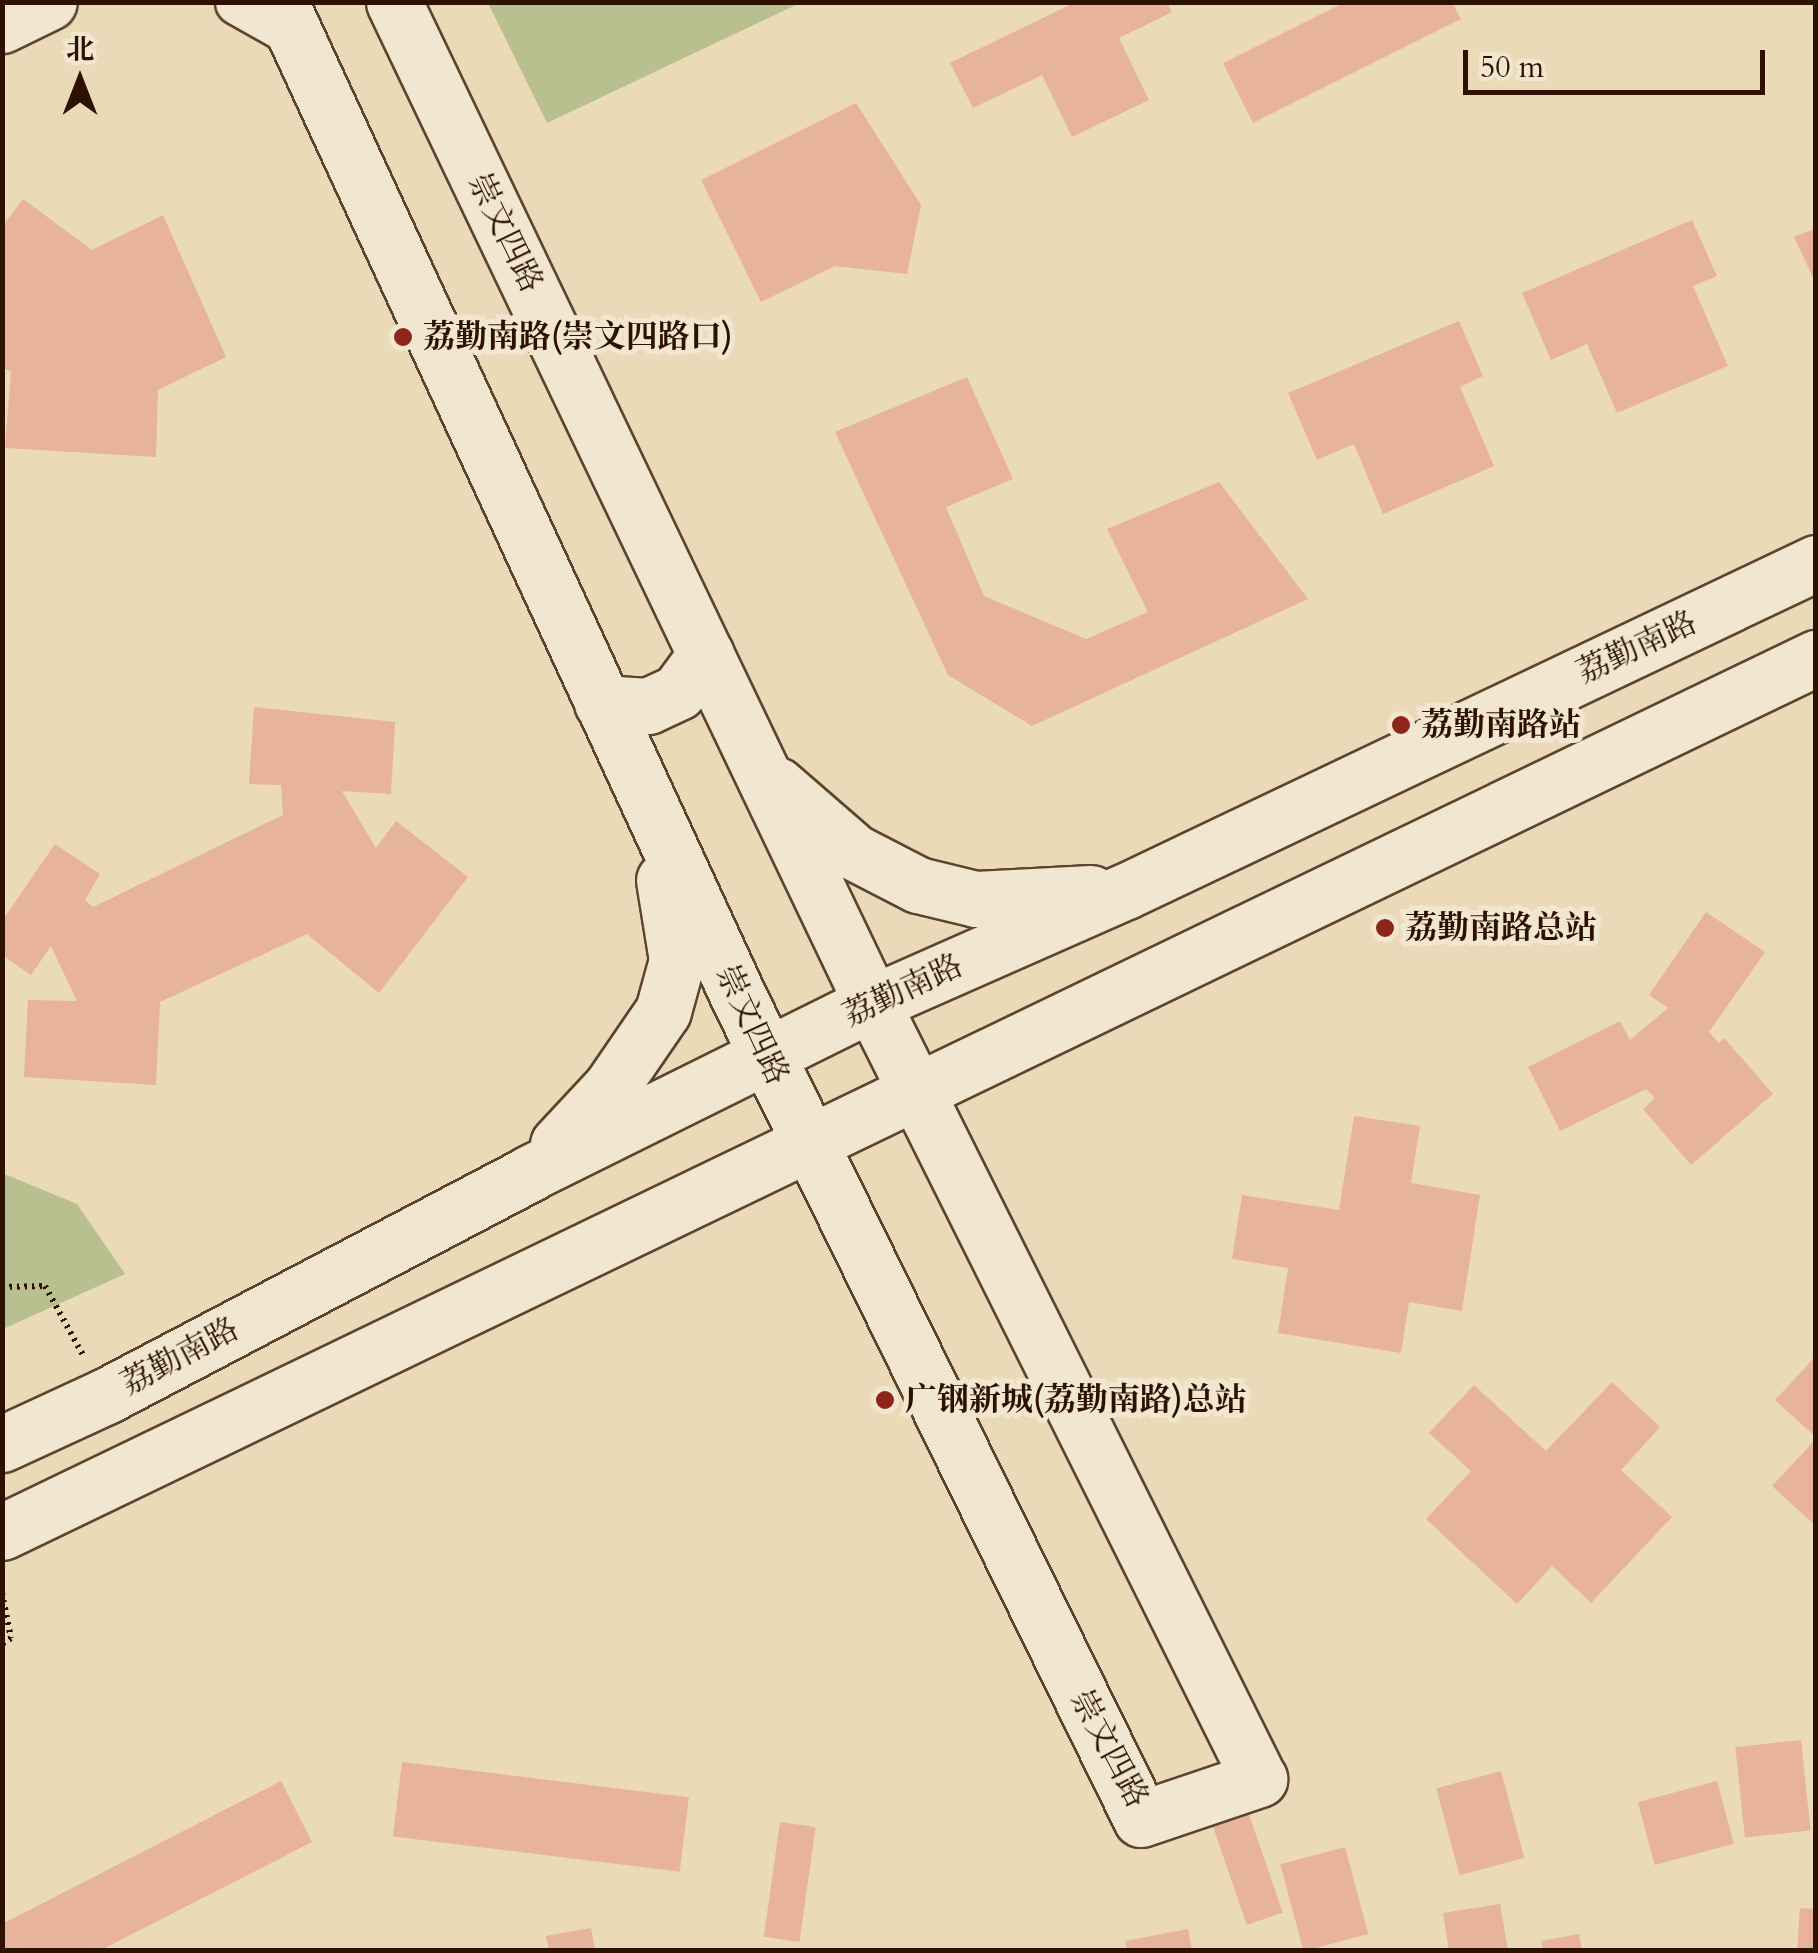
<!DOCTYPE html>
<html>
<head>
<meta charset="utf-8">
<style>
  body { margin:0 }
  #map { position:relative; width:1818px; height:1953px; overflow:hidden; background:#eadab7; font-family:Cardo,"Noto Serif SC",serif }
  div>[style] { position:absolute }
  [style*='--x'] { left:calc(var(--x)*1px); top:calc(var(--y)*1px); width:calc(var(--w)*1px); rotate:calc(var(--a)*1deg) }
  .green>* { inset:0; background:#b7c08e }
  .building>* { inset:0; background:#e8b39c; transform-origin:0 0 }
  .path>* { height:6px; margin-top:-3px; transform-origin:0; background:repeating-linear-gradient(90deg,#2d1202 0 2.5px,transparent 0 7.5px) }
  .roads { filter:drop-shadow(2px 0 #5c442f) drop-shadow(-2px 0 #5c442f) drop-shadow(0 2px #5c442f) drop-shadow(0 -2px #5c442f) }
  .street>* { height:45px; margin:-22.5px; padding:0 22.5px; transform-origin:22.5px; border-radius:22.5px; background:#f1e7d0 }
  .secondary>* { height:55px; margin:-27.5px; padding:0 27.5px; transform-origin:27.5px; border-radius:27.5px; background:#f1e7d0 }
  .dots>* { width:28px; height:28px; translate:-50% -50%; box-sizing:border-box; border:5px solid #f1e7d0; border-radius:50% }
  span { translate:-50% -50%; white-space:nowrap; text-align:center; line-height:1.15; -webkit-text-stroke:10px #f1e7d0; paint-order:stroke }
  .street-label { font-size:32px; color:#2d1202 }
  .poi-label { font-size:32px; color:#2d1202; font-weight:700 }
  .left { translate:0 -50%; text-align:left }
  .frame { position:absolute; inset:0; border:5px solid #2d1202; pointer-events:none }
  .north { position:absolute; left:30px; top:30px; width:100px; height:100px; -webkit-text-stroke:8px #f1e7d0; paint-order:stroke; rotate:0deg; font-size:28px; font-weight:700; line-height:40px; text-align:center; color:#2d1202 }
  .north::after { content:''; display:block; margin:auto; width:35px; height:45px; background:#2d1202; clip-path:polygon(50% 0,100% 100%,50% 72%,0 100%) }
  .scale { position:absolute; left:1463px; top:50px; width:302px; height:45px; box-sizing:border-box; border:5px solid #2d1202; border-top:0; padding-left:12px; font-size:30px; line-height:35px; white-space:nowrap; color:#2d1202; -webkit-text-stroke:8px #f1e7d0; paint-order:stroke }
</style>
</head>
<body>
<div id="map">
  <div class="green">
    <i style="clip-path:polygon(488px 3px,800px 3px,547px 123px)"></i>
    <i style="clip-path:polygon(2px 1173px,77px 1204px,125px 1274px,3px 1329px)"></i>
  </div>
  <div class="building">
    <i style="clip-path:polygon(1076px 2px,1167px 2px,1172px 12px,1119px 38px,1149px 100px,1072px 137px,1042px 75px,973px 108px,950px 63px)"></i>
    <i style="clip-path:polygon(1345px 2px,1452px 2px,1461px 19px,1253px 123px,1223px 63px)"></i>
    <i style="clip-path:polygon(856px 103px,921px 205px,907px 274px,835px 266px,761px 302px,701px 180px)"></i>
    <i style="clip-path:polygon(23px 199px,92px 250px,163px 215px,226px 357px,158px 390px,156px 457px,5px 448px,11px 372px,2px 367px,2px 227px)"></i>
    <i style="clip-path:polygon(1692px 220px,1717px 276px,1693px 286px,1728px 366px,1617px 413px,1587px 344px,1551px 360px,1522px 293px)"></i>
    <i style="clip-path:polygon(1816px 228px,1816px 284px,1794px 237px)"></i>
    <i style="clip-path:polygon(1459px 321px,1483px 376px,1460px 387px,1494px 466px,1383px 514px,1354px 444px,1317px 460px,1288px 393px)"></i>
    <i style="clip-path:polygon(967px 377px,1013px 479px,946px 507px,984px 596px,1086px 639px,1148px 612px,1107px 529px,1219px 482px,1308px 599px,1032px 726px,948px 675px,835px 432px)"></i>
    <i style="clip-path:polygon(254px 707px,395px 722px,391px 794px,342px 791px,376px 848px,396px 821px,468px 877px,379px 993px,307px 934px,160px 1002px,156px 1085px,24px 1077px,28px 1000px,77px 1001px,51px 946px,31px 975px,2px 955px,2px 921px,55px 844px,100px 874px,85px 900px,93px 907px,283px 815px,281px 785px,249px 784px)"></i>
    <i style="clip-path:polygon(1706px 912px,1765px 952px,1709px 1032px,1719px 1043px,1724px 1038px,1773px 1094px,1691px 1165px,1643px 1109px,1655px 1098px,1646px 1089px,1560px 1131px,1528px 1067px,1620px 1021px,1630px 1040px,1668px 1008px,1649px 995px)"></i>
    <i style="clip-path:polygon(1354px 1116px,1420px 1126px,1411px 1183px,1480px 1195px,1462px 1311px,1409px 1302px,1401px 1353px,1278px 1333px,1288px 1268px,1232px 1259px,1242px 1195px,1339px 1210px)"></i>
    <i style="clip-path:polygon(1816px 1356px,1816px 1437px,1775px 1400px)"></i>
    <i style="clip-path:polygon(1612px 1382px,1660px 1427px,1621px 1470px,1672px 1517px,1591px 1603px,1552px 1566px,1517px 1604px,1426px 1519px,1471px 1471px,1429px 1433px,1474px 1385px,1546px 1451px)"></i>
    <i style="clip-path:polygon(1816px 1439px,1816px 1526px,1772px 1486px)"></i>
    <i style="left:1801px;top:1740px;width:91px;height:66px;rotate:84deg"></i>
    <i style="left:402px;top:1762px;width:289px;height:75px;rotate:7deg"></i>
    <i style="left:1501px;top:1771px;width:90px;height:67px;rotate:75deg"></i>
    <i style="clip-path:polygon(281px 1781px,312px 1842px,101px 1950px,2px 1950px,2px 1924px)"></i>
    <i style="left:1717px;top:1781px;width:65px;height:82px;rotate:75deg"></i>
    <i style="left:1244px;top:1800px;width:119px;height:38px;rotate:71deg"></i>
    <i style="left:780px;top:1822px;width:36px;height:116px;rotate:8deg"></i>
    <i style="left:1345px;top:1847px;width:90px;height:67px;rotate:75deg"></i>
    <i style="clip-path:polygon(1500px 1904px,1508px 1950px,1449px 1950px,1443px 1913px)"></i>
    <i style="clip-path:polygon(1800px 1908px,1816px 1909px,1816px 1950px,1797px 1950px)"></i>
    <i style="clip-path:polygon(591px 1928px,595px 1950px,549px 1950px,546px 1936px)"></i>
    <i style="clip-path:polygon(1188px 1929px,1192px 1950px,1127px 1950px,1125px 1941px)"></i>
    <i style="clip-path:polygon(1579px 1934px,1582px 1950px,1543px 1950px,1541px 1941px)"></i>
  </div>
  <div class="path">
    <i style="--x:2;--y:1287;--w:43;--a:-1.3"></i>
    <i style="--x:45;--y:1286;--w:81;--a:61.2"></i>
    <i style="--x:2;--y:1593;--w:46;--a:78.7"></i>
    <i style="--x:11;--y:1638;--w:11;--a:146"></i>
  </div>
  <div class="roads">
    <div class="street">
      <i style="--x:238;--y:2;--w:65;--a:29.3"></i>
    </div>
    <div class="secondary">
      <i style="--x:280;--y:2;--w:1094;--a:65.26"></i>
      <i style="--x:738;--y:996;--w:916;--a:63.91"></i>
      <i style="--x:1141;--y:1819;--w:125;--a:-18.7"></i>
      <i style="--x:1259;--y:1779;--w:867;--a:-116.51"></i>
      <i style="--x:872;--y:1003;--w:1109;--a:-115.53"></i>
      <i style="--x:2;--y:25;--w:52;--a:-26.1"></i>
      <i style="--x:602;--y:703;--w:46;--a:3.7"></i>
      <i style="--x:648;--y:706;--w:33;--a:-25"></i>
      <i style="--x:678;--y:692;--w:47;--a:-53.6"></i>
      <i style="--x:777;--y:785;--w:102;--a:41"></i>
      <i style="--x:854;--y:852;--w:72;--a:27.3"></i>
      <i style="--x:918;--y:885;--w:60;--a:13.6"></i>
      <i style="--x:976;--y:899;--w:115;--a:-3"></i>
      <i style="--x:558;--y:1144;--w:78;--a:-47.1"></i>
      <i style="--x:611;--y:1087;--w:92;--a:-55.6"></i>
      <i style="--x:663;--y:1011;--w:53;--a:-74.6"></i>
      <i style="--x:677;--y:960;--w:81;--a:-99.2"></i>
      <i style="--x:2;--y:1444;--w:115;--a:-24.8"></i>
      <i style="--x:106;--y:1396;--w:479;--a:-27.7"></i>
      <i style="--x:530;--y:1173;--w:382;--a:-26.4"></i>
      <i style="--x:872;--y:1003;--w:275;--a:-23.8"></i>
      <i style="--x:1124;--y:892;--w:766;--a:-25.43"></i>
      <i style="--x:2;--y:1532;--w:2014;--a:-25.73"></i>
    </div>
  </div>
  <div class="dots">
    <i style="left:403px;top:337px;background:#8f2418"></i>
    <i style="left:1401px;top:725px;background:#8f2418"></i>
    <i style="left:1385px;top:928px;background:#8f2418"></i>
    <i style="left:885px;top:1400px;background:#8f2418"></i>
  </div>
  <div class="street-label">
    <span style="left:505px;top:233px;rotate:64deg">崇文四路</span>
    <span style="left:1637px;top:648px;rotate:-25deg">荔勤南路</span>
    <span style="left:903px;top:991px;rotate:-25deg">荔勤南路</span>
    <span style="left:752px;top:1025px;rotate:65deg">崇文四路</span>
    <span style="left:180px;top:1357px;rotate:-28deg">荔勤南路</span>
    <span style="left:1109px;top:1749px;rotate:62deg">崇文四路</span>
  </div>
  <div class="poi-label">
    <span class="left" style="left:423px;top:337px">荔勤南路(崇文四路口)</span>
    <span class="left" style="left:1421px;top:725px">荔勤南路站</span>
    <span class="left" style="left:1405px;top:928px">荔勤南路总站</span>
    <span class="left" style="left:905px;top:1400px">广钢新城(荔勤南路)总站</span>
  </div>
  <div class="frame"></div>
  <div class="north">北</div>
  <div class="scale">50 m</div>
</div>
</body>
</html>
